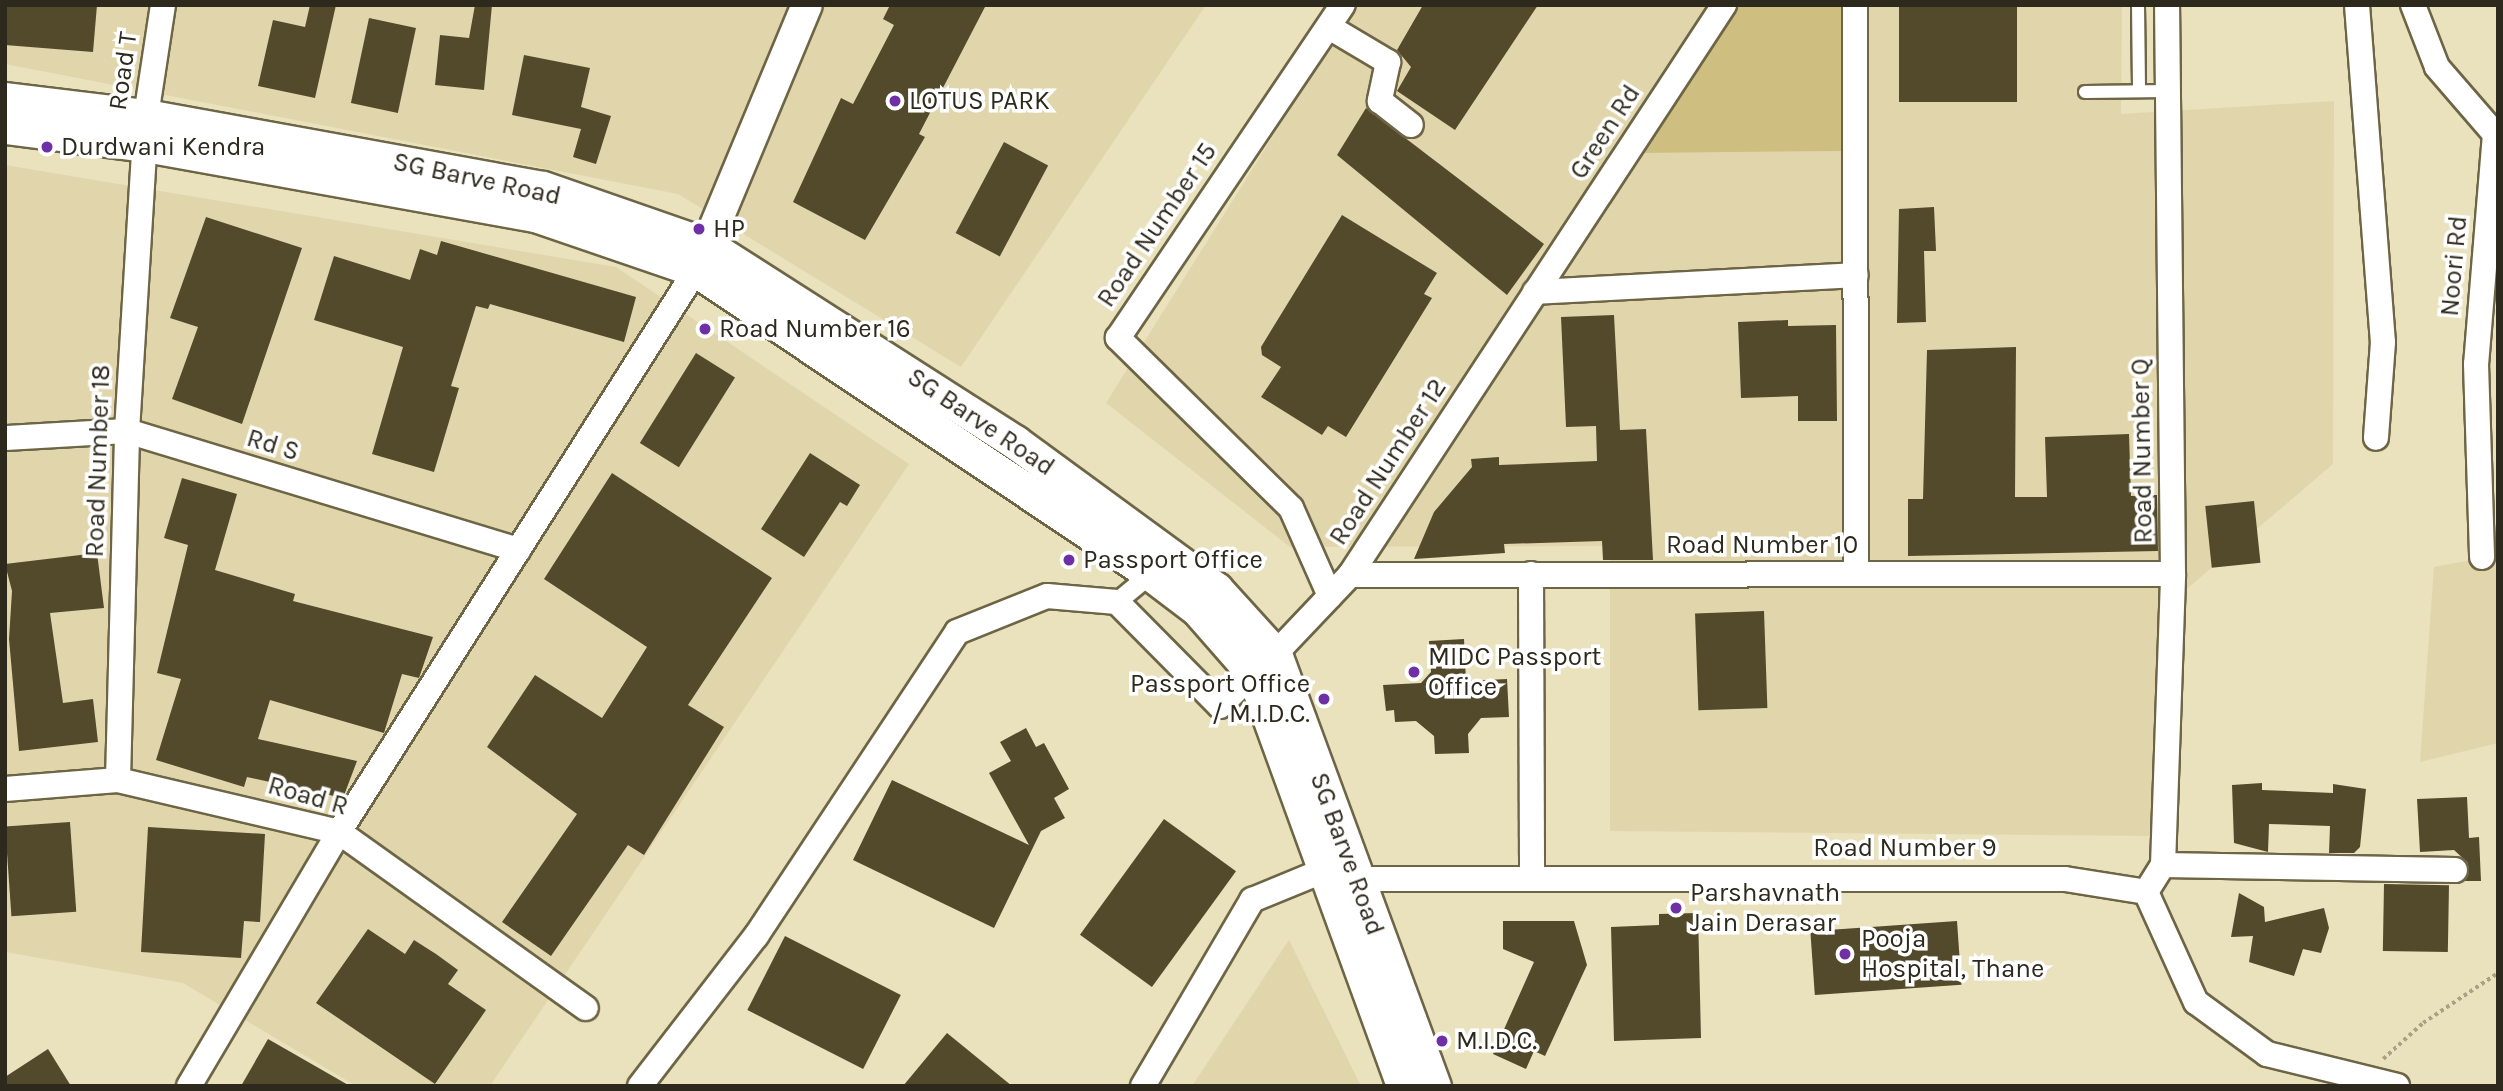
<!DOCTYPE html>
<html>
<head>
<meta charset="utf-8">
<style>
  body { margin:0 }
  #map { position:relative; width:2503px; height:1091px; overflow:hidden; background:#eae1bd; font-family:Karla,sans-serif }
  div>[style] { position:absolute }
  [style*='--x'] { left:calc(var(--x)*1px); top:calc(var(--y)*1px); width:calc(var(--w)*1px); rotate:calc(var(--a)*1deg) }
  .built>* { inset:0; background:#e1d6ab }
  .green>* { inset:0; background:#cebe80 }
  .building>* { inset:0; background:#524a2b; transform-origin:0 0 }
  .path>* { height:3.5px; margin-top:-1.75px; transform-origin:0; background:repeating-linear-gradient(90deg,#aaa286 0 3.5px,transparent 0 7px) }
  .roads { filter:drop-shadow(2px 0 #6d6545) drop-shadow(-2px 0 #6d6545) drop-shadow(0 2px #6d6545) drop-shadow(0 -2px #6d6545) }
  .service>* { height:12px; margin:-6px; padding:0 6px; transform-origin:6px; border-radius:6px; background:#fff }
  .pedestrian>* { height:18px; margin:-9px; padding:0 9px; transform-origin:9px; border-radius:9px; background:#fff }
  .minor>* { height:24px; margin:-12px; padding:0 12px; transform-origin:12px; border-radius:12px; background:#fff }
  .tertiary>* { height:30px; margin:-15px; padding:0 15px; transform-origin:15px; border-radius:15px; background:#fff }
  .secondary>* { height:33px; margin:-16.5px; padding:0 16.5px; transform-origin:16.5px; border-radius:16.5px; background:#fff }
  .dots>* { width:19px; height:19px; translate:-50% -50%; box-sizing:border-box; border:4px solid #fff; border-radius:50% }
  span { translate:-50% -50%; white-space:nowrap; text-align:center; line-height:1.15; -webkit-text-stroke:7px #fff; paint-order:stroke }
  .street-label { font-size:26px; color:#2d291c }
  .poi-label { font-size:26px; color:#2d291c }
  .left { translate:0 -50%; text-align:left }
  .right { translate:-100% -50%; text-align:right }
  .frame { position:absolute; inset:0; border:7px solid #2d291c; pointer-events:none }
</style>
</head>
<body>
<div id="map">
  <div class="built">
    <i style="clip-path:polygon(5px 5px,1206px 5px,961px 367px,678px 194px,5px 64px)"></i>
    <i style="clip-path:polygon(1355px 5px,2122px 5px,2121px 114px,2334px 101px,2333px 464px,2175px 599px,2153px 836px,1610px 831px,1610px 546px,1290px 547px,1106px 403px)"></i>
    <i style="clip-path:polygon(5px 165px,616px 267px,909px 464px,490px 1086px,356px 1086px,183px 983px,5px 952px)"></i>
    <i style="clip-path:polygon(2498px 555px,2498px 743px,2420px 762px,2434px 567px)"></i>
    <i style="clip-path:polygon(1289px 940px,1361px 1086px,1192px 1086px)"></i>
  </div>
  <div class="green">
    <i style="clip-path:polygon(1731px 5px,1843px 5px,1841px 151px,1633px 153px)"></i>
  </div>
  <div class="building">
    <i style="clip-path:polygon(5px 5px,97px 5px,93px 52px,5px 45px)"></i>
    <i style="clip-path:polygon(310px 5px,336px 5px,315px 98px,258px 86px,273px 20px,305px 27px)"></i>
    <i style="clip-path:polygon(475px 5px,492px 5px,484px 90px,435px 85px,440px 35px,469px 38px)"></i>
    <i style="clip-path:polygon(890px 5px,986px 5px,919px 134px,925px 137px,865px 240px,793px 202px,841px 98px,853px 104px,894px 25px,883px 19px)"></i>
    <i style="clip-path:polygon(1423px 5px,1538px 5px,1455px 130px,1397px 91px,1411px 67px,1397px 50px)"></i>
    <i style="left:1899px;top:5px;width:118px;height:97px"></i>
    <i style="left:369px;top:18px;width:48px;height:87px;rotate:12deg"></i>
    <i style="clip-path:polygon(524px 55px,590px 68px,581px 107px,611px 116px,596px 164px,573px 157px,581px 129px,512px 115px)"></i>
    <i style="clip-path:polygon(1366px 108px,1544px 244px,1507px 295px,1337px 155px)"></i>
    <i style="left:1004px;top:142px;width:50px;height:103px;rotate:28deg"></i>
    <i style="clip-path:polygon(1934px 207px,1936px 251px,1924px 251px,1926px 322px,1897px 323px,1899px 209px)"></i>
    <i style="clip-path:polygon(1342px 215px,1437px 273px,1424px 294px,1432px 298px,1346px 437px,1328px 426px,1322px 435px,1261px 397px,1281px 367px,1262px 355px,1261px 347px)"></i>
    <i style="clip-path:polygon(206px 217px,302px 248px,242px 424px,172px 399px,198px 327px,170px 318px)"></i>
    <i style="clip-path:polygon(441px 241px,636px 297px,624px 342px,490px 304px,488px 309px,476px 306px,451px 386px,459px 388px,434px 472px,372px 454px,403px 347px,314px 320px,334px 256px,410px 280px,420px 249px,437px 255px)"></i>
    <i style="clip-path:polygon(1614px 315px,1620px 430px,1646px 429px,1653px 560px,1603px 560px,1602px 541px,1504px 544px,1505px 553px,1414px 559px,1434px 512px,1472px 467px,1471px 459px,1499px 457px,1499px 465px,1597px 461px,1596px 426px,1566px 427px,1561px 317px)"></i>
    <i style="clip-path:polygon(1788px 320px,1788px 326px,1836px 325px,1837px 421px,1798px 421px,1798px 396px,1741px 398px,1738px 322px)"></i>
    <i style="clip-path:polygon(2016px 347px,2015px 497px,2047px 497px,2045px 437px,2129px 434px,2131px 496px,2157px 495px,2158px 551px,1908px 556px,1908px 499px,1923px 499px,1927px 350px)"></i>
    <i style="left:696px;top:353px;width:46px;height:106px;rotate:32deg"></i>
    <i style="clip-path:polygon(810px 453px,860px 485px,847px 506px,840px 502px,804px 557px,761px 529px)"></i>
    <i style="clip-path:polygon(612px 473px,772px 578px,688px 705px,724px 727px,644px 855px,628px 845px,551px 956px,502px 922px,577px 814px,487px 747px,535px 675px,602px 718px,647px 647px,544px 579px)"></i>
    <i style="clip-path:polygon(182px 478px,237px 494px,215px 570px,295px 594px,293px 601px,433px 637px,419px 678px,402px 674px,384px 733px,270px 700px,258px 739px,357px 761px,343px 798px,247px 777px,244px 787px,156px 760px,181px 679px,157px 673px,188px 545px,164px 538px)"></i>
    <i style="left:2254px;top:501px;width:62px;height:49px;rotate:84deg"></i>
    <i style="clip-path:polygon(97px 553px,104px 608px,50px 613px,63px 703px,93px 699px,98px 742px,19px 751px,9px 639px,12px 591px,5px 564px)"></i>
    <i style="left:1764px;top:611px;width:97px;height:69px;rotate:88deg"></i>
    <i style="clip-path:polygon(1464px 639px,1466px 681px,1507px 679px,1509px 717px,1481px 718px,1468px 734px,1469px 753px,1435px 754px,1434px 736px,1416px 721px,1395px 722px,1394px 710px,1386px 711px,1383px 685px,1421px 683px,1431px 672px,1429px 641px)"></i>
    <i style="clip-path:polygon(1026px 728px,1036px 747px,1044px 743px,1069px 789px,1054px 798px,1065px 818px,1041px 831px,994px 928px,853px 860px,892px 780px,1029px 845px,989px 773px,1011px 761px,1000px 742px)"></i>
    <i style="clip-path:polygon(2262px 783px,2262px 790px,2333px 793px,2333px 784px,2366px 789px,2360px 847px,2354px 853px,2329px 853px,2330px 826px,2269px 824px,2268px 852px,2234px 843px,2232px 785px)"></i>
    <i style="clip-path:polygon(2467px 797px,2469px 838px,2479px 837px,2481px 881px,2464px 881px,2468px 863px,2454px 850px,2420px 852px,2417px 799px)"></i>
    <i style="left:1164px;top:819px;width:89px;height:143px;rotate:36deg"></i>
    <i style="left:70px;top:822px;width:90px;height:65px;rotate:86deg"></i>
    <i style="clip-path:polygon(148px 827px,265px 834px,260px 922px,244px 921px,241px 958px,141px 952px)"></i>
    <i style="left:2384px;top:884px;width:65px;height:67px;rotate:1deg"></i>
    <i style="clip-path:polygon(2239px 893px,2264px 907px,2265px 922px,2324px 908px,2329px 928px,2321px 953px,2303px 949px,2294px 976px,2249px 962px,2253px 936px,2231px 937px)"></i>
    <i style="clip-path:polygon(1698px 913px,1701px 1038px,1614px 1041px,1611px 927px,1659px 925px,1659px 914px)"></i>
    <i style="clip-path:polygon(1503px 921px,1574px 921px,1587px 965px,1545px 1056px,1534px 1051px,1526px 1069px,1493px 1054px,1534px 962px,1503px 949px)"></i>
    <i style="left:1957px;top:921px;width:64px;height:147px;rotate:86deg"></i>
    <i style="clip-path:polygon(368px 929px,405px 954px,414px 940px,436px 954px,458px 970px,448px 984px,486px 1010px,435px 1084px,316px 1003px)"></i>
    <i style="left:785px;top:936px;width:130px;height:83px;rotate:27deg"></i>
    <i style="clip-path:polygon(947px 1033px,1012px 1086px,903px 1086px)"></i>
    <i style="clip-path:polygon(268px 1039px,350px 1086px,241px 1086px)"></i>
    <i style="clip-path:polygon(48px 1049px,71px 1086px,5px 1086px,5px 1077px)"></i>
  </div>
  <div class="path">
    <i style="--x:2383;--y:1059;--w:54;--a:-42"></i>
    <i style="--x:2423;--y:1023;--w:90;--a:-33.7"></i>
  </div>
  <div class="roads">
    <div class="service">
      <i style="--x:2138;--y:5;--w:86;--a:89.3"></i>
      <i style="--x:2085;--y:92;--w:83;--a:-0.7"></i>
    </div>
    <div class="pedestrian">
      <i style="--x:1117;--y:602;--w:44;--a:-39.5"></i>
    </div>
    <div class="minor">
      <i style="--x:1855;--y:5;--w:569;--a:89.9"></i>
      <i style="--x:2357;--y:5;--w:338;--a:85.6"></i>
      <i style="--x:2383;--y:342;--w:96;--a:94.2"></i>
      <i style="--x:2413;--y:5;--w:66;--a:68.8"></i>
      <i style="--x:2437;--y:67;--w:89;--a:49.1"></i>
      <i style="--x:2495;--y:134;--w:231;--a:94.7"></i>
      <i style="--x:2476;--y:364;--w:193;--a:88.2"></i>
      <i style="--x:1329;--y:27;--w:69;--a:30.7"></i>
      <i style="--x:1388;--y:62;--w:40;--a:102"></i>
      <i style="--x:1380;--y:101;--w:39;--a:38"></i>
      <i style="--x:1535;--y:292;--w:321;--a:-3"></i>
      <i style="--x:5;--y:438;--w:122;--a:-3.3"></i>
      <i style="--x:127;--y:431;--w:409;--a:16.9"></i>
      <i style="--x:1531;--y:574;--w:301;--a:89.8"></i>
      <i style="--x:1350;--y:575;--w:823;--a:-0.07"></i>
      <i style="--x:1330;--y:596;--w:96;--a:-113.9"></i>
      <i style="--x:1291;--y:508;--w:243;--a:-135.5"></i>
      <i style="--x:1118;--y:338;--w:402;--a:-56"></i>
      <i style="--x:1275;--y:654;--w:109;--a:-46.5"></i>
      <i style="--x:1350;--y:575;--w:682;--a:-56.73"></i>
      <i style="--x:118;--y:780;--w:349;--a:-88.5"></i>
      <i style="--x:127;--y:431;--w:316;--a:-86.5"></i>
      <i style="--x:146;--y:116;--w:112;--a:-81.3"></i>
      <i style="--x:5;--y:789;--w:113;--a:-4.6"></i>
      <i style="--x:118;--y:780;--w:227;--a:13.2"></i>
      <i style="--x:339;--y:832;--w:303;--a:35.5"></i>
      <i style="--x:2163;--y:865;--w:292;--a:1"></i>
      <i style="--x:2146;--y:892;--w:32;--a:-58"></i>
      <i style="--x:2163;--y:865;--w:291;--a:-88"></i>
      <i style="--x:2173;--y:574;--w:569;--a:-90.6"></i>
      <i style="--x:189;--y:1086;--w:295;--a:-59.4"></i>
      <i style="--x:339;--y:832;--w:666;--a:-57.58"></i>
      <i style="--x:640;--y:1086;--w:190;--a:-52.3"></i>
      <i style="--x:756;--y:936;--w:364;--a:-56.5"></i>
      <i style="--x:957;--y:632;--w:97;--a:-21.8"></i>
      <i style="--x:1047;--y:596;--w:70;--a:4.9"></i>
      <i style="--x:1117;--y:602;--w:146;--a:45.3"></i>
      <i style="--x:1220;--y:706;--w:47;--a:-45"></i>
      <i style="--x:1143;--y:1086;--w:216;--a:-59.6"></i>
      <i style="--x:1252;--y:900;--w:74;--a:-22.4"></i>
      <i style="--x:1320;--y:872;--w:35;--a:12"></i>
      <i style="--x:1354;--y:879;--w:711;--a:0"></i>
      <i style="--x:2065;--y:879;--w:82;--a:9.1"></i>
      <i style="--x:2146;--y:892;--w:121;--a:65.6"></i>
      <i style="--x:2196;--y:1002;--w:88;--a:36.2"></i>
      <i style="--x:2267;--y:1054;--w:134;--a:13.8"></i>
    </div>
    <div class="tertiary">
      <i style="--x:707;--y:245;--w:260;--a:-67.4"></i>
    </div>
    <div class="secondary">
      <i style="--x:5;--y:99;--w:142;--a:6.9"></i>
      <i style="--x:146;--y:116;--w:403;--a:10.3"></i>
      <i style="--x:543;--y:188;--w:174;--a:19.2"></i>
      <i style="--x:707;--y:245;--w:366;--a:32.6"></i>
      <i style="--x:1015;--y:442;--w:249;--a:36.2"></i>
      <i style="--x:1216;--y:589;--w:88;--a:47.8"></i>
      <i style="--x:1275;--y:654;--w:460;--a:69.8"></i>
      <i style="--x:5;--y:127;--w:141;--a:7.3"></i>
      <i style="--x:145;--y:145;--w:399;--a:10.2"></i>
      <i style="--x:538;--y:216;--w:167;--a:18.9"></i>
      <i style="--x:696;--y:270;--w:547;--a:33.75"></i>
      <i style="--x:1151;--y:574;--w:58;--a:37.3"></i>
      <i style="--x:1197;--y:609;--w:85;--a:48.8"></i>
      <i style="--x:1253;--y:673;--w:439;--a:70"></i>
    </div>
  </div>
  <div class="dots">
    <i style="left:895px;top:101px;background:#7030a5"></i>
    <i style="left:47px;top:147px;background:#7030a5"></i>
    <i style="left:699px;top:229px;background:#7030a5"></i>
    <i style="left:705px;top:329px;background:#7030a5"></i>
    <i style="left:1069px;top:560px;background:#7030a5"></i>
    <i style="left:1414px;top:672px;background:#7030a5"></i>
    <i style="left:1324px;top:699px;background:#7030a5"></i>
    <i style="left:1676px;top:908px;background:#7030a5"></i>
    <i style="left:1845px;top:954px;background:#7030a5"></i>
    <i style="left:1442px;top:1041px;background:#7030a5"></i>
  </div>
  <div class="street-label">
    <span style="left:123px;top:71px;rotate:-82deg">Road T</span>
    <span style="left:1605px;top:132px;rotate:-57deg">Green Rd</span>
    <span style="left:477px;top:179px;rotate:12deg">SG Barve Road</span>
    <span style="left:1157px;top:225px;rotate:-56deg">Road Number 15</span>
    <span style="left:2454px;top:266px;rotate:-85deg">Noori Rd</span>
    <span style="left:981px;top:422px;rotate:34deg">SG Barve Road</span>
    <span style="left:273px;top:445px;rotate:17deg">Rd S</span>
    <span style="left:2142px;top:451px;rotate:-91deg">Road Number Q</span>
    <span style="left:98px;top:461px;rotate:-88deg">Road Number 18</span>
    <span style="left:1388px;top:462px;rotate:-57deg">Road Number 12</span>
    <span style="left:1762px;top:545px">Road Number 10</span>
    <span style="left:308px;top:796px;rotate:16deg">Road R</span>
    <span style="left:1905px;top:848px">Road Number 9</span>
    <span style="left:1347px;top:854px;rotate:70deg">SG Barve Road</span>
  </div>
  <div class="poi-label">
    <span class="left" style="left:909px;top:101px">LOTUS PARK</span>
    <span class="left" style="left:61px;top:147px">Durdwani Kendra</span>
    <span class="left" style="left:713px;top:229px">HP</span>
    <span class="left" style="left:719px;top:329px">Road Number 16</span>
    <span class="left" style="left:1083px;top:560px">Passport Office</span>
    <span class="left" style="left:1428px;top:672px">MIDC Passport<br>Office</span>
    <span class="right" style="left:1310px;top:699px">Passport Office<br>/ M.I.D.C.</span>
    <span class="left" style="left:1690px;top:908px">Parshavnath<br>Jain Derasar</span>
    <span class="left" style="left:1861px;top:954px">Pooja<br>Hospital, Thane</span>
    <span class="left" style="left:1456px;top:1041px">M.I.D.C.</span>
  </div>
  <div class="frame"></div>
</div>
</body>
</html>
